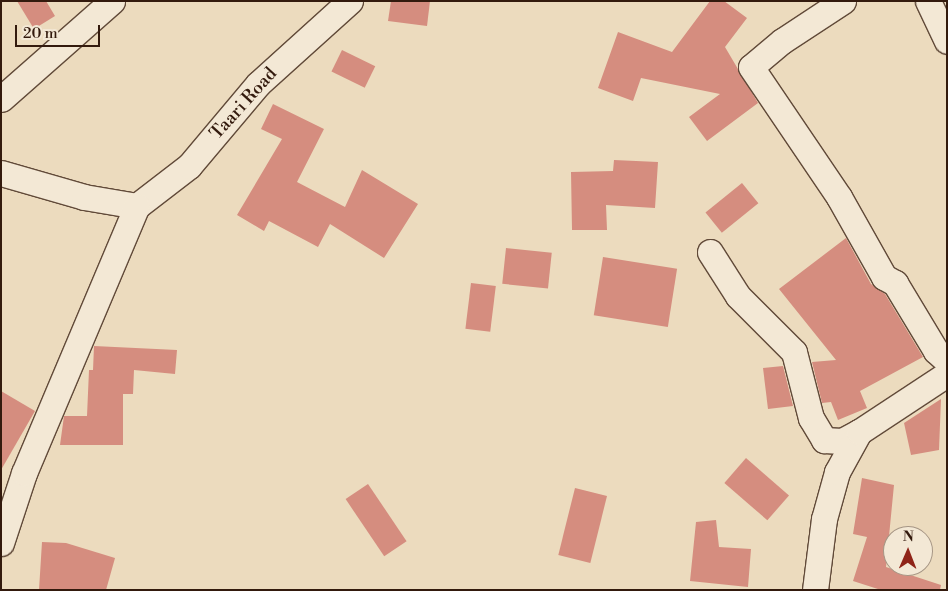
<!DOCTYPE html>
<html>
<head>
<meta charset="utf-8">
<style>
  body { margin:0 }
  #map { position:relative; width:948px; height:591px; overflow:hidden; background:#ecdbbe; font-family:"Libre Bodoni",serif }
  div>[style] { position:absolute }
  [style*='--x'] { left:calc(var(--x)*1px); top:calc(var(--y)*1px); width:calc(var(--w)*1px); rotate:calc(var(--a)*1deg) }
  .building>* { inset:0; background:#d58d7f; transform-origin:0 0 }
  .roads { filter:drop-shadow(1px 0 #614a39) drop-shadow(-1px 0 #614a39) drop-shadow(0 1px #614a39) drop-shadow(0 -1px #614a39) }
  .minor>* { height:25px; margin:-12.5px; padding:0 12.5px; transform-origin:12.5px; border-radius:12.5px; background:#f3e8d5 }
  span { translate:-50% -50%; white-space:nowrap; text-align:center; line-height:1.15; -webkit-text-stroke:4.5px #f3e8d5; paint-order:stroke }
  .street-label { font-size:18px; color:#331a0d }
  .frame { position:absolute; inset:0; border:2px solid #331a0d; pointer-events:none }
  .north { position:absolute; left:883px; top:526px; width:50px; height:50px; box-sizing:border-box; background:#f3e8d5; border:1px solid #a69685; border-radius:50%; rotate:1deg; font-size:14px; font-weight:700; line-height:20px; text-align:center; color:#331a0d }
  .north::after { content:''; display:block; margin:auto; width:18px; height:22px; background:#8f2418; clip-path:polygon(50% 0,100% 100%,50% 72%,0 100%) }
  .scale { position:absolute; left:15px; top:25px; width:85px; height:22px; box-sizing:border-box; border:2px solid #331a0d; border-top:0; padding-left:6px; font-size:15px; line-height:18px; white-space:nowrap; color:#331a0d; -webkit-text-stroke:4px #f3e8d5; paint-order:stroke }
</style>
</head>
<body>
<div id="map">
  <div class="building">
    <i style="clip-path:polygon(17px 1px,46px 1px,55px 16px,34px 29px)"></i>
    <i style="clip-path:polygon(391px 1px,430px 1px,427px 26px,388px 21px)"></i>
    <i style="clip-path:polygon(710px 1px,724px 1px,747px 18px,725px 47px,758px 103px,707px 141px,689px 117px,720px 94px,641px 78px,633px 101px,598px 88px,618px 32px,672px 52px)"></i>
    <i style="left:342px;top:50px;width:37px;height:24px;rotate:26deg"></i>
    <i style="clip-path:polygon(273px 104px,324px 129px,297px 182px,345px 207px,362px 170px,418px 204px,384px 258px,330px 224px,318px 247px,269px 221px,264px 231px,237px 215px,282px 139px,261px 129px)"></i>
    <i style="clip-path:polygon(614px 160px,658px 162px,655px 208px,606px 205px,607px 230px,572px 230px,571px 172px,613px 171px)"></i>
    <i style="left:742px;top:183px;width:26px;height:47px;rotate:51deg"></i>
    <i style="clip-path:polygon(846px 238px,871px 284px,885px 294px,923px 357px,860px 391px,867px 408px,838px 420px,831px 402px,822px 403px,812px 362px,836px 360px,779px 289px)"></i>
    <i style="left:506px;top:248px;width:46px;height:36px;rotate:6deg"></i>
    <i style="left:603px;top:257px;width:75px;height:59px;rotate:9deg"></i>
    <i style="left:471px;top:283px;width:25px;height:46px;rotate:7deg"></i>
    <i style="clip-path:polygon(94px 346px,177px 350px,175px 374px,134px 370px,133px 394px,123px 394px,123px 445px,60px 445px,64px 416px,87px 416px,89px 370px,93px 370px)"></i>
    <i style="clip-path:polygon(783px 366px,793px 406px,768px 409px,763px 368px)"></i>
    <i style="clip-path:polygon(1px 391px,35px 411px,1px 470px)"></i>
    <i style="clip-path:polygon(941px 399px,939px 450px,911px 455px,904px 423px)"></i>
    <i style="left:746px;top:458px;width:57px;height:33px;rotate:41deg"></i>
    <i style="clip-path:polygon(862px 478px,894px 485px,886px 567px,941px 585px,940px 590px,881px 590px,853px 581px,867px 537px,853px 534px)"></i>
    <i style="left:368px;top:484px;width:69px;height:27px;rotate:56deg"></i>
    <i style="left:575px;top:488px;width:33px;height:69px;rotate:14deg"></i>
    <i style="clip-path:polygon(716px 520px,719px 547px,751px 549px,748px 587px,690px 581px,696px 522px)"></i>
    <i style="clip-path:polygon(42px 542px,66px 543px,115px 558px,106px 590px,39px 590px)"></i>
  </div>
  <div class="roads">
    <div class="minor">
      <i style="--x:843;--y:1;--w:73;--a:146.7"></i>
      <i style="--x:782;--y:41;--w:40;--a:140"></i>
      <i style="--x:751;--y:67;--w:157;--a:55.9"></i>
      <i style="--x:839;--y:197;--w:92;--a:60.6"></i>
      <i style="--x:884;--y:277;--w:13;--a:29"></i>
      <i style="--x:895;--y:283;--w:79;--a:58.9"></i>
      <i style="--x:936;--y:351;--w:15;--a:42"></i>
      <i style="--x:928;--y:1;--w:44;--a:64.6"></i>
      <i style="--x:1;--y:99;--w:148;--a:-41.4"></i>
      <i style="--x:1;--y:173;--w:86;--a:16.1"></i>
      <i style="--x:84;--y:197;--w:54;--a:9.6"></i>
      <i style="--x:137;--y:206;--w:66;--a:-37.6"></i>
      <i style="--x:189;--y:166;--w:107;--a:-49.9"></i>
      <i style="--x:258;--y:84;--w:124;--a:-42.1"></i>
      <i style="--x:710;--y:252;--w:52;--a:57.5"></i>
      <i style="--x:738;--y:296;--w:79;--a:45"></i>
      <i style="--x:794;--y:352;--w:68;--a:75.6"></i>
      <i style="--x:811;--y:418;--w:26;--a:59"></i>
      <i style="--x:824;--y:440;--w:18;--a:3"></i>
      <i style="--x:842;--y:441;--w:19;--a:-28"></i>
      <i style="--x:1;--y:543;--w:74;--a:-71.8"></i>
      <i style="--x:24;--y:473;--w:290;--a:-67.1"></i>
      <i style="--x:815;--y:590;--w:72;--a:-82.8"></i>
      <i style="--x:824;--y:519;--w:49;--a:-74.5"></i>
      <i style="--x:837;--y:472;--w:46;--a:-61.2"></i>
      <i style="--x:859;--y:432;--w:105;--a:-33.4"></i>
    </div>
  </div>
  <div class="street-label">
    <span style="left:244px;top:104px;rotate:-48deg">Taari Road</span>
  </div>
  <div class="frame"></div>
  <div class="north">N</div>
  <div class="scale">20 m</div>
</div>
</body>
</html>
